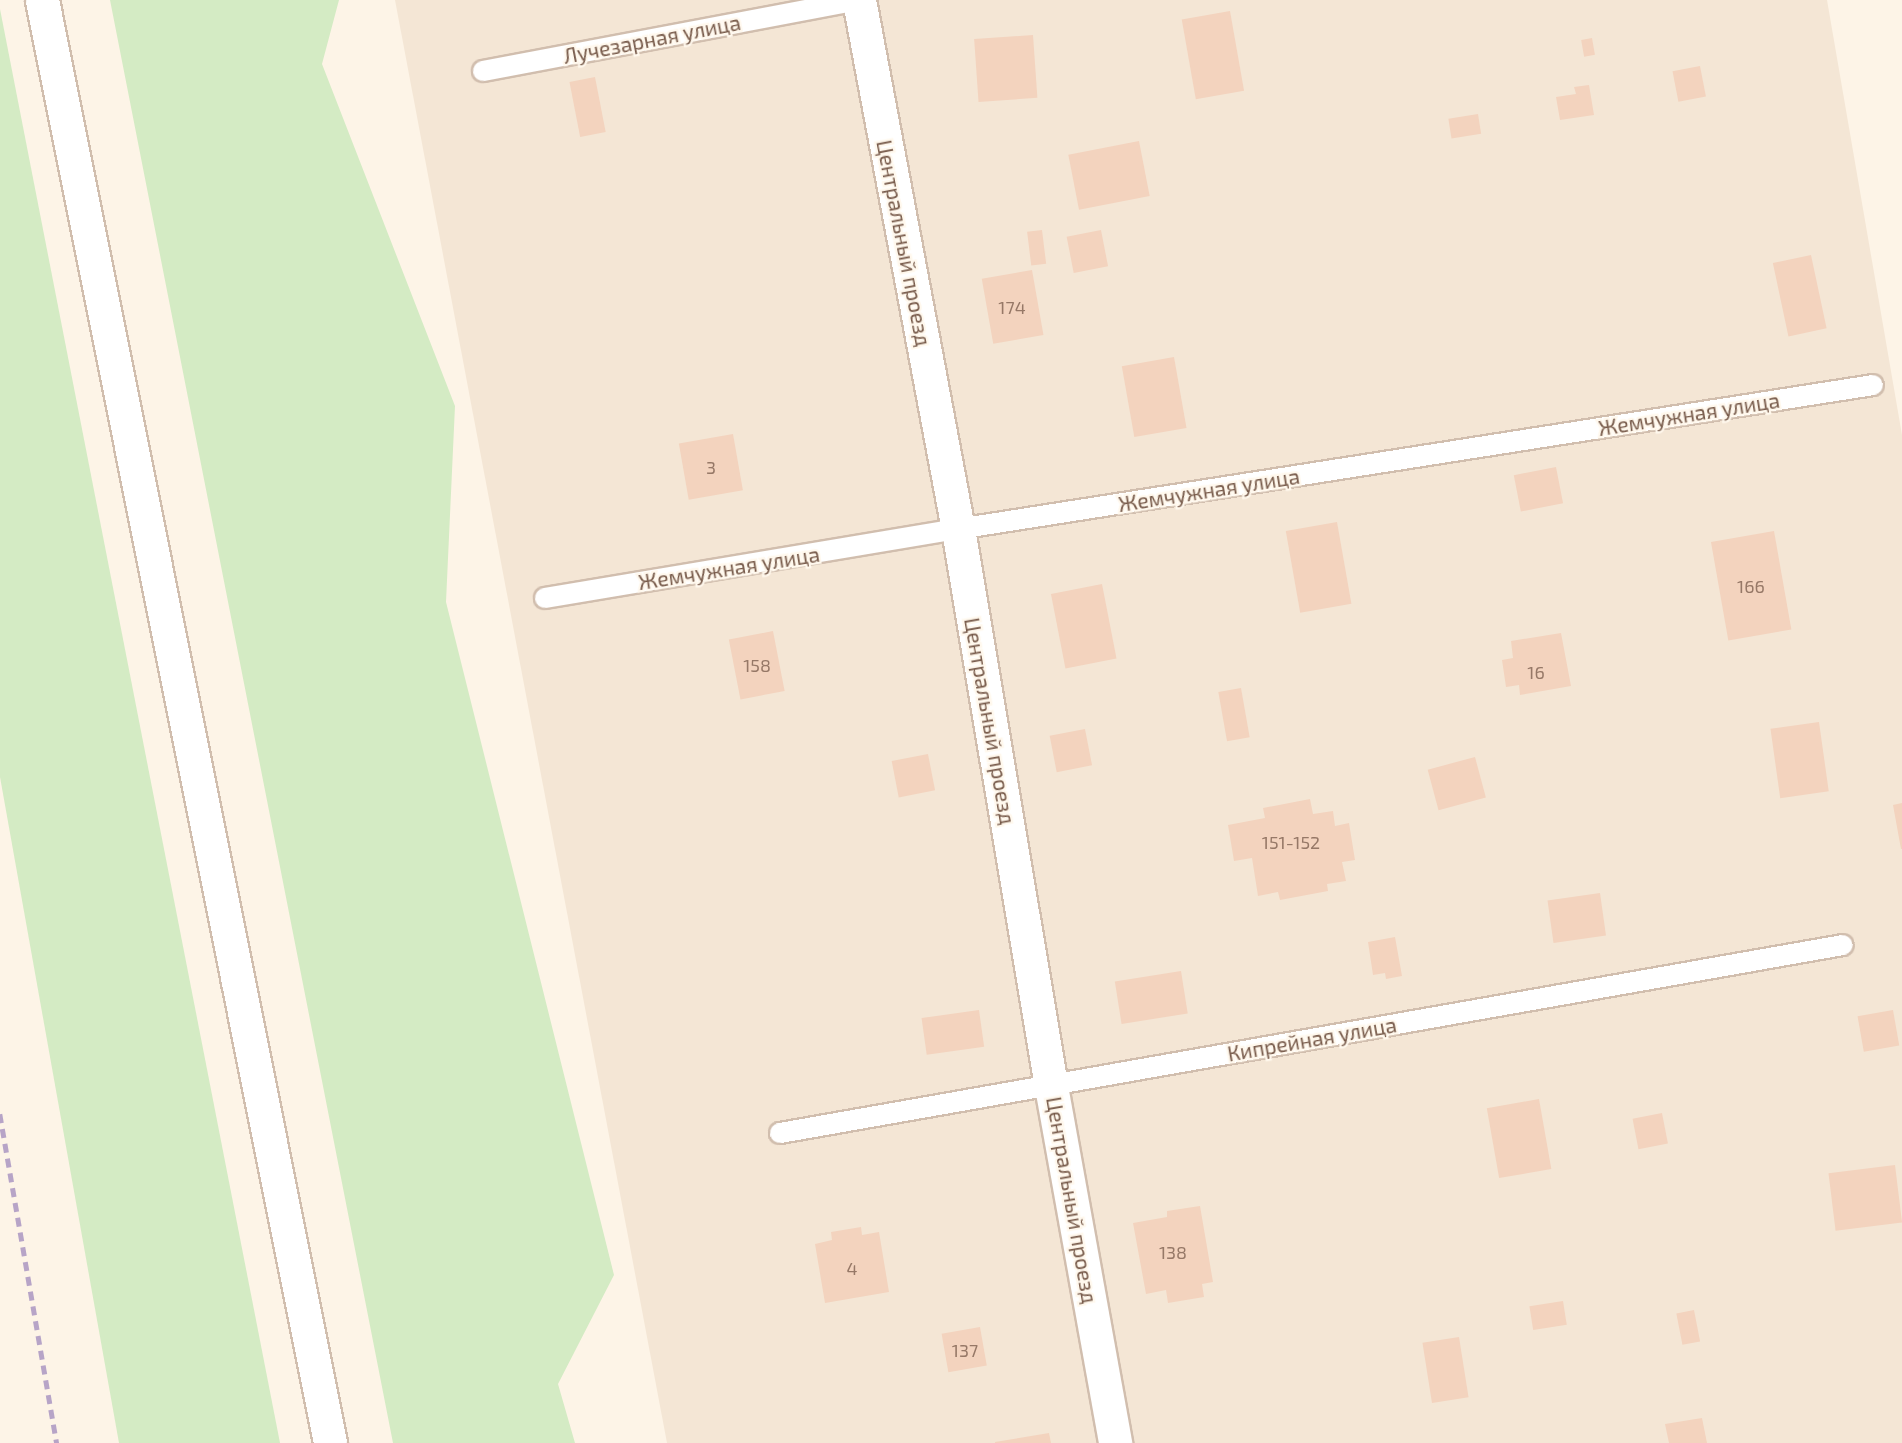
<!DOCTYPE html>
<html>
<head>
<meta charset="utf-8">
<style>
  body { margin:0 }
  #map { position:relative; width:1902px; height:1443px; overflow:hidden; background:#fdf4e7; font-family:"Exo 2",sans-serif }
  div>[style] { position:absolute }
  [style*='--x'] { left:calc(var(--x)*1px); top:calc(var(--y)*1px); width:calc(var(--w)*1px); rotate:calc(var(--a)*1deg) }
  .residential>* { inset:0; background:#f4e6d5 }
  .green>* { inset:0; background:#d4ebc4 }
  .building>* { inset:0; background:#f3d3be; transform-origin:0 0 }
  .roads { filter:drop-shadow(2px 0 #d1beae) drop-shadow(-2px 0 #d1beae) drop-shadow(0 2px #d1beae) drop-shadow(0 -2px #d1beae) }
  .lane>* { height:20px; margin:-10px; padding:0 10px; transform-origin:10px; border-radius:10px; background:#fff }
  .street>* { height:33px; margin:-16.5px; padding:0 16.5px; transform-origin:16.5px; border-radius:16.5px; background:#fff }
  .secondary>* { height:33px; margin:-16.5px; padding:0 16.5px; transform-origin:16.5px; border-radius:16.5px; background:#fff }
  .rail>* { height:4.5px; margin-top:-2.25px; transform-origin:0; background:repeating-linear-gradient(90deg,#b7a4c7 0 9px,transparent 0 15px) }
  span { translate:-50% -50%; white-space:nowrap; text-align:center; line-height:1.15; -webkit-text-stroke:4.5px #fff8ed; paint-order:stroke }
  .number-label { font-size:18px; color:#967867 }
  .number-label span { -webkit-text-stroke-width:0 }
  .street-label { font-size:21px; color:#775a4a }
</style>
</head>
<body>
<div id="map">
  <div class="residential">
    <i style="clip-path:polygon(395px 0,1827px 0,1902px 435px,1902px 1443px,667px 1443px)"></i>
  </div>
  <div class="green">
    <i style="clip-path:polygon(110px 0,339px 0,322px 64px,455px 406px,446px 602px,614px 1275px,558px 1384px,575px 1443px,393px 1443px)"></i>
    <i style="clip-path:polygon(0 9px,280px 1443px,119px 1443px,0 777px)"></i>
  </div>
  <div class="building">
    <i style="left:1230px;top:11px;width:81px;height:49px;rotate:80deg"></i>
    <i style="left:1033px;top:35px;width:63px;height:59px;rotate:86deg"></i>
    <i style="left:1592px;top:38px;width:17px;height:11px;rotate:80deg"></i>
    <i style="left:1700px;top:66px;width:31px;height:28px;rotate:79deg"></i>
    <i style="left:595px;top:77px;width:56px;height:26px;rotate:79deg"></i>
    <i style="clip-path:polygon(1589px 85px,1594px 115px,1560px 120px,1556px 97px,1576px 94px,1574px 87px)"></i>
    <i style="left:1478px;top:114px;width:20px;height:30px;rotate:81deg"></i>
    <i style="left:1139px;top:141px;width:56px;height:72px;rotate:79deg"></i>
    <i style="left:1042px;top:230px;width:34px;height:15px;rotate:83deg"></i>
    <i style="left:1101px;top:230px;width:37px;height:35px;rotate:79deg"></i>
    <i style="left:1811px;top:255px;width:75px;height:39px;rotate:78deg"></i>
    <i style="left:1032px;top:270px;width:66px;height:51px;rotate:80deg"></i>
    <i style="left:1174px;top:357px;width:72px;height:53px;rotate:80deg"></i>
    <i style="left:733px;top:434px;width:57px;height:55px;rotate:80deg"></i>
    <i style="left:1556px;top:467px;width:37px;height:43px;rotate:79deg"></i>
    <i style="left:1337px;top:522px;width:83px;height:52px;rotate:80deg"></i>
    <i style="left:1774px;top:531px;width:100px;height:64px;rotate:80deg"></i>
    <i style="left:1102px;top:584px;width:76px;height:52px;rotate:79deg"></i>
    <i style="left:773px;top:631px;width:61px;height:45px;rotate:79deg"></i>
    <i style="clip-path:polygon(1561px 633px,1571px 686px,1520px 695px,1519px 685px,1506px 687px,1502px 660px,1513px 658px,1511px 641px)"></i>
    <i style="left:1241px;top:688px;width:50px;height:23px;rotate:80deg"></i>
    <i style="left:1819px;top:722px;width:70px;height:49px;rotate:82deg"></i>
    <i style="left:1085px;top:729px;width:37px;height:36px;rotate:79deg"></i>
    <i style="left:928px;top:754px;width:37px;height:37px;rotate:79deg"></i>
    <i style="left:1475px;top:757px;width:42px;height:49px;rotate:75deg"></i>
    <i style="clip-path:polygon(1310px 799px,1313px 814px,1333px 811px,1335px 826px,1349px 823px,1355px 860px,1342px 862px,1346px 881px,1327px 884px,1328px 891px,1280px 900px,1278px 892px,1258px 896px,1252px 858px,1234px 861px,1228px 825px,1265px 818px,1263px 808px)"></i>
    <i style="clip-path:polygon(1902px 803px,1902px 849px,1901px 849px,1893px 805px)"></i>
    <i style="left:1600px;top:893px;width:43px;height:53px;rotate:82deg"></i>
    <i style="clip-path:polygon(1395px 937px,1402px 976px,1386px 979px,1385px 973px,1373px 975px,1368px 942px)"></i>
    <i style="left:1181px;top:971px;width:43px;height:67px;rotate:81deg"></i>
    <i style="left:979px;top:1010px;width:37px;height:58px;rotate:82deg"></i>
    <i style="left:1893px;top:1010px;width:36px;height:36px;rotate:80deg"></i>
    <i style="left:1539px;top:1099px;width:71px;height:53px;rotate:80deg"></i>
    <i style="left:1662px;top:1113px;width:31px;height:30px;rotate:79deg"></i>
    <i style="left:1895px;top:1165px;width:58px;height:67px;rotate:83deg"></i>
    <i style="clip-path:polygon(1200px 1206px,1213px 1282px,1202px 1284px,1204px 1297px,1168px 1303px,1166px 1290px,1146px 1294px,1133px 1223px,1167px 1217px,1167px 1211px)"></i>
    <i style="clip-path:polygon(861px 1227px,862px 1235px,879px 1232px,889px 1292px,825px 1303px,815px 1244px,832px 1240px,831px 1232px)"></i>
    <i style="left:1563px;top:1301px;width:24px;height:34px;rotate:81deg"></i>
    <i style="left:1694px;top:1310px;width:32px;height:18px;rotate:79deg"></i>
    <i style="left:980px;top:1327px;width:39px;height:39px;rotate:80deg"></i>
    <i style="left:1459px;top:1337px;width:61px;height:37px;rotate:81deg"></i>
    <i style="clip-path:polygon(1702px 1418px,1707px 1443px,1669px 1443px,1665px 1424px)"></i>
    <i style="clip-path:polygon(1049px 1433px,1051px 1443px,995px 1443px,995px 1442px)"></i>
  </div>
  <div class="roads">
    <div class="lane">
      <i style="--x:483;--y:71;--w:382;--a:-10.7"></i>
      <i style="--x:545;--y:598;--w:419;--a:-9.5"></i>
      <i style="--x:958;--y:529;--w:926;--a:-8.94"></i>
      <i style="--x:780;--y:1133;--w:1079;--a:-10.03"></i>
    </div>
    <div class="street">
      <i style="--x:859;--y:0;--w:538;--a:79.4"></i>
      <i style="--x:958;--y:529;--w:565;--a:80.52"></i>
      <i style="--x:1051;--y:1086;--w:363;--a:79.8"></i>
    </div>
    <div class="secondary">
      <i style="--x:42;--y:0;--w:1471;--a:78.71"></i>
    </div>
  </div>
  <div class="rail">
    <i style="--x:0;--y:1114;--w:334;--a:80.2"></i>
  </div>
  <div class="number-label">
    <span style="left:1012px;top:307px">174</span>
    <span style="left:711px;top:467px">3</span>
    <span style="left:1751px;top:586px">166</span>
    <span style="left:757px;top:665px">158</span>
    <span style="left:1536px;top:672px">16</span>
    <span style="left:1291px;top:842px">151-152</span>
    <span style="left:1173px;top:1252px">138</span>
    <span style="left:852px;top:1268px">4</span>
    <span style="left:965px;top:1350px">137</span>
  </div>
  <div class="street-label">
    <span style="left:652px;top:39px;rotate:-11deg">Лучезарная улица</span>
    <span style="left:904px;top:243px;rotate:79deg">Центральный проезд</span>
    <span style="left:1689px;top:414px;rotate:-9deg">Жемчужная улица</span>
    <span style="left:1209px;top:490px;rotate:-9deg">Жемчужная улица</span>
    <span style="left:729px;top:568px;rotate:-9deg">Жемчужная улица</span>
    <span style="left:990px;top:721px;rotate:80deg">Центральный проезд</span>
    <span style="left:1312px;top:1039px;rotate:-10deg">Кипрейная улица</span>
    <span style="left:1072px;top:1200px;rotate:80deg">Центральный проезд</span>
  </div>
</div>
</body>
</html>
